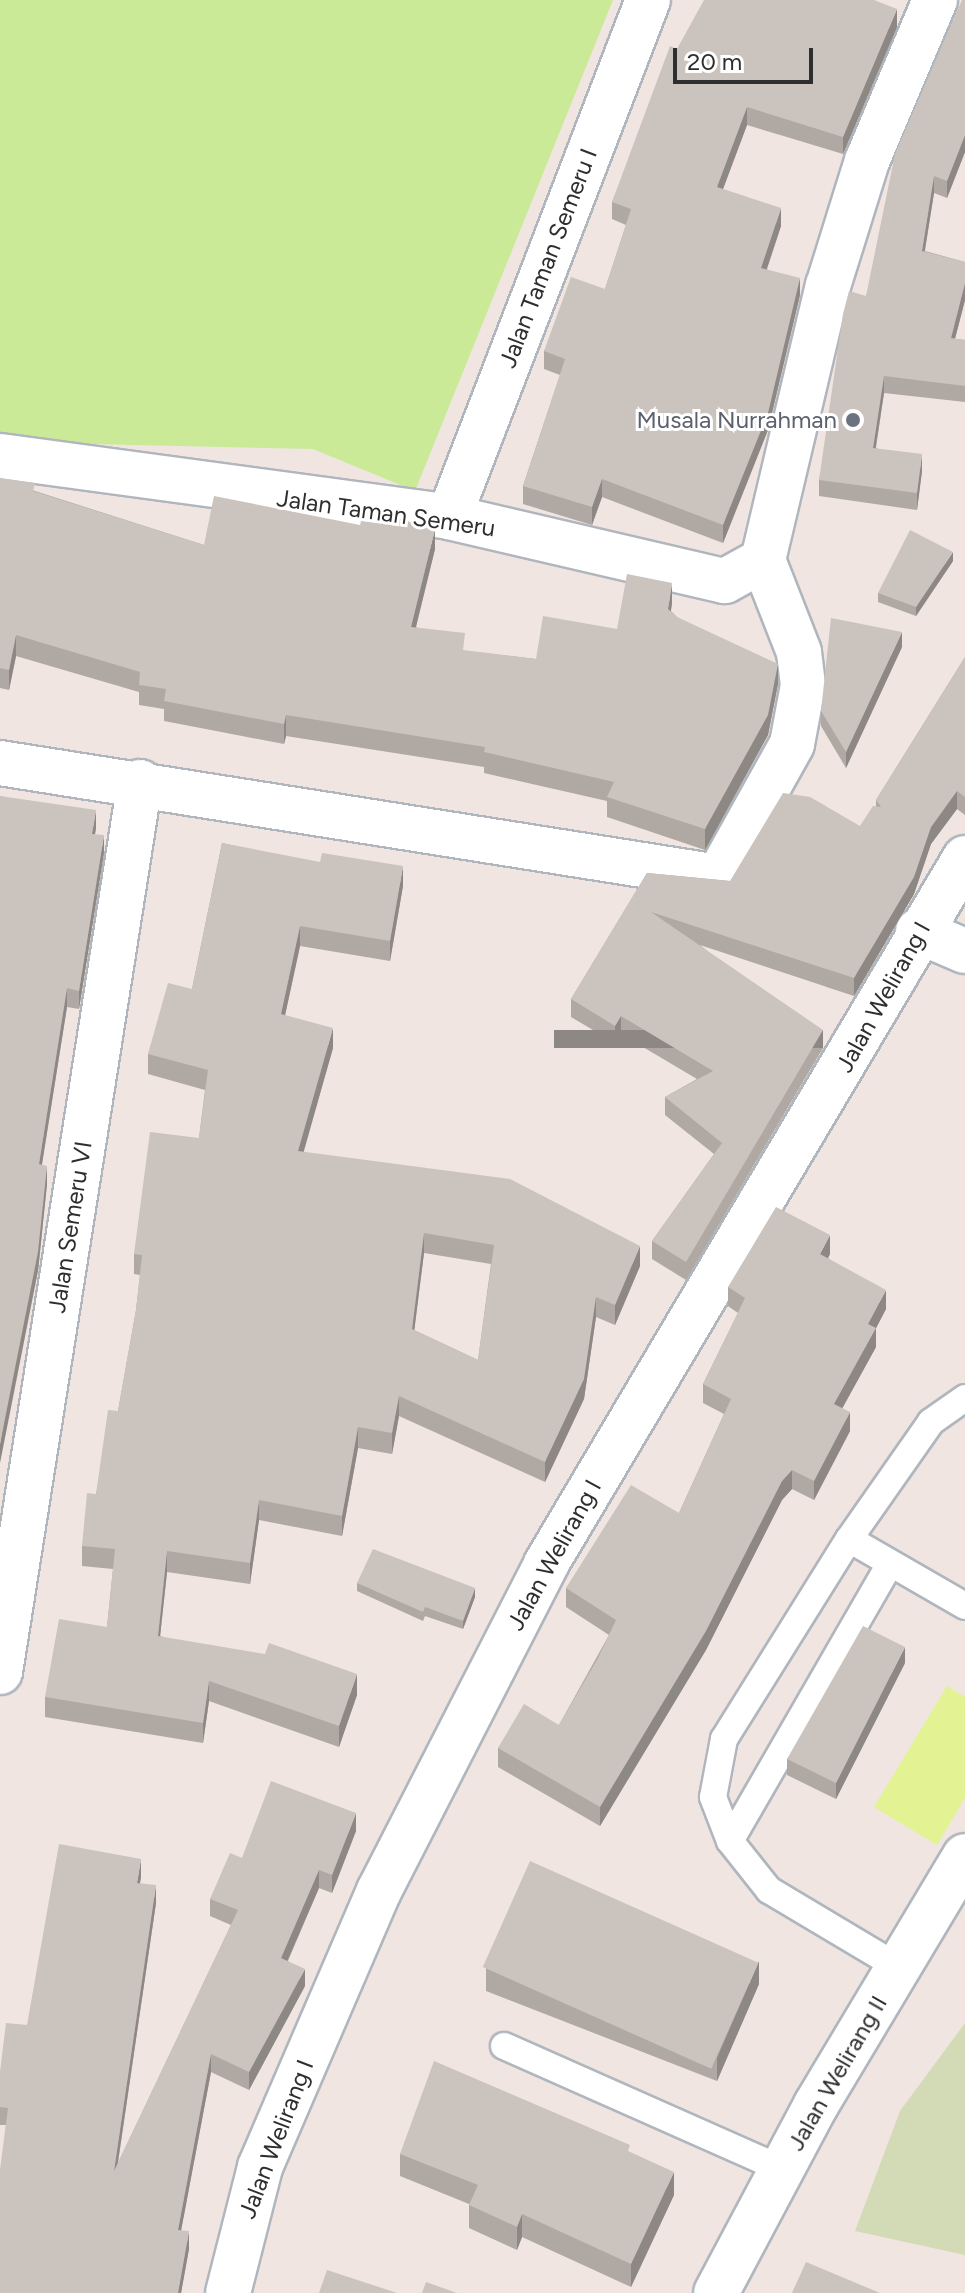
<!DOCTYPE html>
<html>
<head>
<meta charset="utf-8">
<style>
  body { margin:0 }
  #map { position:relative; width:965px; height:2293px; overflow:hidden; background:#f0e5e0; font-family:Figtree,sans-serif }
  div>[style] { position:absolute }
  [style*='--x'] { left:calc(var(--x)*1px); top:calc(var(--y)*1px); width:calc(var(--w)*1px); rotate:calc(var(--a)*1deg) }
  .green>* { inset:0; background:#caea98 }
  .cemetery>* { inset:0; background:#d2dbb5 }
  .pitch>* { inset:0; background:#e3f293 }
  .roads { filter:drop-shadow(2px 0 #b0b6be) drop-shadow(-2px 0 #b0b6be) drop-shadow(0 2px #b0b6be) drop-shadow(0 -2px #b0b6be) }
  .service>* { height:26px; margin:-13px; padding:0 13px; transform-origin:13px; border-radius:13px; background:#fff }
  .minor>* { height:44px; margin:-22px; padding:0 22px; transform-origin:22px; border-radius:22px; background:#fff }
  .wall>* { inset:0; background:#afa8a3 }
  .shaded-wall>* { inset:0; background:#8e8885; transform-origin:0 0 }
  .building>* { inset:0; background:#cbc3be; transform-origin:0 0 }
  .dots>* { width:22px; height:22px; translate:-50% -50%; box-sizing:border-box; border:4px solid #fff; border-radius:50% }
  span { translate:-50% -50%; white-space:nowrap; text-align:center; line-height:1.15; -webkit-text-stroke:6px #fff; paint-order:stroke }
  .street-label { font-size:24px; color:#2e2e2e }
  .worship-label { font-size:24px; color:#5b616d }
  .right { translate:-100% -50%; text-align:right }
  .scale { position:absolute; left:673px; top:48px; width:140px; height:36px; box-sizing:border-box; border:4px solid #2e2e2e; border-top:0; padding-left:10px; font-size:24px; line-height:28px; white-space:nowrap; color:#2e2e2e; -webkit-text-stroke:6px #fff; paint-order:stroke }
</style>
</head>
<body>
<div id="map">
  <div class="green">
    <i style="clip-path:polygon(0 0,613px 0,415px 491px,313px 449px,0 442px)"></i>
  </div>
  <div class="cemetery">
    <i style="clip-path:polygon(965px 2023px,965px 2255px,855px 2231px,900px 2111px)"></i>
  </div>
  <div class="pitch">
    <i style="clip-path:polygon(947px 1686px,965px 1697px,965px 1798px,937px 1845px,874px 1807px)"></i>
  </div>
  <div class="roads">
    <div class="service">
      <i style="--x:965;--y:1398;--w:42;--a:144.8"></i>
      <i style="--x:931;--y:1422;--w:143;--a:125"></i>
      <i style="--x:849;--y:1539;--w:134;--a:30"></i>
      <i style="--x:849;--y:1539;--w:236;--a:122"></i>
      <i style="--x:724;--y:1739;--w:59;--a:100.7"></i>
      <i style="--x:713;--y:1797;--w:47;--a:68.9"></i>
      <i style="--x:730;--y:1841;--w:63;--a:51.5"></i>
      <i style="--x:769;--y:1890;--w:150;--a:30.8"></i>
      <i style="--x:730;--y:1841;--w:320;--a:-60"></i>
      <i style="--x:504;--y:2046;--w:304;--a:23.9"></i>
    </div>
    <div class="minor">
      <i style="--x:0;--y:456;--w:453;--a:7.7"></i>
      <i style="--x:449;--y:517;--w:283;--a:13.1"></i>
      <i style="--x:725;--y:581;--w:43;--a:-28.9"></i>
      <i style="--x:449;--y:517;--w:554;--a:-68.95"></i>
      <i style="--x:763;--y:560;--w:282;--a:-76.7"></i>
      <i style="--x:828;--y:286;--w:131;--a:-72.7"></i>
      <i style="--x:867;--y:161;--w:175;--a:-67.1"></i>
      <i style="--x:0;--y:763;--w:727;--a:9.02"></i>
      <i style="--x:718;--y:877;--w:152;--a:-60.9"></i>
      <i style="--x:792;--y:744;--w:60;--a:-79.4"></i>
      <i style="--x:803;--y:685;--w:33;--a:-97"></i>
      <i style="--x:799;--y:652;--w:99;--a:-111.4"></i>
      <i style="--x:918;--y:931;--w:51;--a:23.1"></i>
      <i style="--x:0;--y:1672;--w:901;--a:-81.06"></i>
      <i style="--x:228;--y:2293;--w:130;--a:-75.7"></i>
      <i style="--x:260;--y:2167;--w:301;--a:-66.7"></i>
      <i style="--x:379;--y:1891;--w:367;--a:-62.9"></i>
      <i style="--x:546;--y:1564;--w:821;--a:-59.31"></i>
      <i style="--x:716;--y:2293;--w:213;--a:-62"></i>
      <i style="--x:816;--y:2105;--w:290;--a:-59.1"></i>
    </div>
  </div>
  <div class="wall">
    <i style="clip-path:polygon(965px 0,965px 152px,947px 198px,934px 193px,925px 251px,965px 262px,965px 300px,955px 339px,965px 340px,965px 402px,884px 393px,876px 448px,922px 471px,917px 510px,819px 496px,819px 480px,866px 296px)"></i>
    <i style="clip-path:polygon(897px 27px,843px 154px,747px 125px,723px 189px,781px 226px,767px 269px,800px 295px,768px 430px,723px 543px,602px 497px,592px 525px,523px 504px,523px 486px,560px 375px,544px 369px,544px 351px,605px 289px,626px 225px,612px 219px,612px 202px,677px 49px)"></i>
    <i style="clip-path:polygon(0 478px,35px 491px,204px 545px,435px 549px,416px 627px,465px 651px,536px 659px,617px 629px,672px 603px,671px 611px,677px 617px,778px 684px,768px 735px,705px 850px,607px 817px,607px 801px,484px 773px,484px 767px,286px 736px,284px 744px,164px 721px,164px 709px,139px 705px,139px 692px,16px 656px,9px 690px,0 688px)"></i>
    <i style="clip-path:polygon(953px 561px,916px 616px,878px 602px,878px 593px)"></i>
    <i style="clip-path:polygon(902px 647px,846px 768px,821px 726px,821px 711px)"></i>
    <i style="clip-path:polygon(965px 657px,965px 815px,957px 809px,931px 844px,914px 894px,854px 996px,700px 945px,823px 1048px,686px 1280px,652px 1259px,652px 1241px,714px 1154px,665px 1115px,665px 1097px,697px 1079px,621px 1034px,615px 1043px,571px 1017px,571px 999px,647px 873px,730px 881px,860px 826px,876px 807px,876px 800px)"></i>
    <i style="clip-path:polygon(0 796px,96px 828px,95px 834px,104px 853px,79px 1009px,67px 1007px,42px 1165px,47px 1184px,38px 1271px)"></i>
    <i style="clip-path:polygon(evenodd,222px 843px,403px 886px,390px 961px,300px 946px,285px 1015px,333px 1048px,303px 1152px,640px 1266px,615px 1325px,596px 1317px,584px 1399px,545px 1482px,399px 1416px,392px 1454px,358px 1448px,342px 1536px,259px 1520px,250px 1584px,167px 1572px,160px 1636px,357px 1695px,339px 1747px,209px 1701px,203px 1743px,45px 1717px,45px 1697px,107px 1627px,113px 1569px,82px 1566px,82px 1546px,118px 1411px,136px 1310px,140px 1275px,134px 1274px,134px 1254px,199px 1138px,205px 1090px,148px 1074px,148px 1054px,192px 989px,222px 843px,424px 1253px,491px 1264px,478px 1360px,414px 1330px,424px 1253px)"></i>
    <i style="clip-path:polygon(830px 1254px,828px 1258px,886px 1309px,876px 1328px,876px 1347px,842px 1409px,850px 1431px,814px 1500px,792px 1489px,782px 1500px,706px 1650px,600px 1826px,498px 1767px,498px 1748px,559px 1725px,609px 1635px,566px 1607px,566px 1588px,679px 1513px,724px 1414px,703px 1403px,703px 1384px,738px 1313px,728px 1306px,728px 1287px)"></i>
    <i style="clip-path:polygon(357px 1583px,475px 1597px,463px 1629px,425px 1616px,423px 1621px,357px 1591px)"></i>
    <i style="clip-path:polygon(905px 1663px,836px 1799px,787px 1775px,787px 1759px)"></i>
    <i style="clip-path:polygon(356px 1831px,332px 1893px,319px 1888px,288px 1961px,305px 1986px,249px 2090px,211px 2072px,181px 2230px,189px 2249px,181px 2293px,0 2293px,6px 2125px,0 2125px,0 2072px,27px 2025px,141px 1877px,140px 1883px,156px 1903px,118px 2163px,231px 1925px,210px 1916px,210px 1899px,242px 1858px)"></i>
    <i style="clip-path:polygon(486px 1968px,759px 1984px,717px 2081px,486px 1991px)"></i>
    <i style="clip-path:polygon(630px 2152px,674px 2195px,631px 2287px,522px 2237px,517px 2250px,469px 2228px,469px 2204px,400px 2176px,400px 2154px)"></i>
  </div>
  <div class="shaded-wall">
    <i style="clip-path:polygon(897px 9px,897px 27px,843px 154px,843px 137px)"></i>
    <i style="clip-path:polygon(747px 107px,747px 125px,717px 205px,717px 187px)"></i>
    <i style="clip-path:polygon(965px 135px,965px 152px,947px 198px,947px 181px)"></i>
    <i style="clip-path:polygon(934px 176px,934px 193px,922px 267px,922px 251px)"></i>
    <i style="clip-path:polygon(781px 208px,781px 226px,761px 286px,761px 268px)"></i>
    <i style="clip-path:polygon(800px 278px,800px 295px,768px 430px,723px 543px,723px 525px)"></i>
    <i style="clip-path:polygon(965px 283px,965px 300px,951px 354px,951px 338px)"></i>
    <i style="clip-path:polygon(884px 376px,884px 393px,873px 464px,873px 448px)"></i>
    <i style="clip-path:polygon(922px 454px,922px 471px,917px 510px,917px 493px)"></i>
    <i style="clip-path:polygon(602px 479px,602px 497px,592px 525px,592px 507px)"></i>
    <i style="clip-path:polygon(435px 529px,435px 549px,411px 647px,411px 627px)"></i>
    <i style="clip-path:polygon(953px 552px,953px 561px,916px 616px,916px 607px)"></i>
    <i style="clip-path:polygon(672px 583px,672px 603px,668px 629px,668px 609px)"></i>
    <i style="clip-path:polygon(902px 632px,902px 647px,846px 768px,846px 752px)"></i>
    <i style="clip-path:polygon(16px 635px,16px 656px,9px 690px,9px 670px)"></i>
    <i style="clip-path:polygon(778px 664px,778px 684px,768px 735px,705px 850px,705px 829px)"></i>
    <i style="clip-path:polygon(286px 715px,286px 736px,284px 744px,284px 724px)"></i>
    <i style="clip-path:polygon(957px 791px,957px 809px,931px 844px,914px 894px,854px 996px,854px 978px,931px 827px)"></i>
    <i style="clip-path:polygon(96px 810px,96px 828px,92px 852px,92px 834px)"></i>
    <i style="clip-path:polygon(104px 835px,104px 853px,79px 1009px,79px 991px)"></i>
    <i style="clip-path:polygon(403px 866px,403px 886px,390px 961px,390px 941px)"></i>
    <i style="clip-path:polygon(300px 926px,300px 946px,281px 1034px,281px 1014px)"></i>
    <i style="clip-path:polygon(67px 988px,67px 1007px,39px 1182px,39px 1164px)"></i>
    <i style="clip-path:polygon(621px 1016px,621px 1034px,615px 1043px,615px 1026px)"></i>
    <i style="clip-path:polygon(333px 1028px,333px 1048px,298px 1172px,298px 1151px)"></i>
    <i style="left:823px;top:1030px;width:18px;height:269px;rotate:90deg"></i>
    <i style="clip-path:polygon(47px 1166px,47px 1184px,38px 1271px,0 1463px,0 1444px)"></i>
    <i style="clip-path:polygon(424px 1233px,424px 1253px,412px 1349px,412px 1329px)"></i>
    <i style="clip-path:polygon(830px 1235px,830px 1254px,820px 1273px,820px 1254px)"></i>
    <i style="clip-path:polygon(640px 1246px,640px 1266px,615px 1325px,615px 1305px)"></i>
    <i style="clip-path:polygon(886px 1290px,886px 1309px,873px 1334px,876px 1328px,876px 1347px,834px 1423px,834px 1404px,868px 1324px)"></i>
    <i style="clip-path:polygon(596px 1297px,596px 1317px,584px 1399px,545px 1482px,545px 1462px)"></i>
    <i style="clip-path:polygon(399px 1396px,399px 1416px,392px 1454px,392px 1433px)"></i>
    <i style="clip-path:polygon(850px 1412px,850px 1431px,814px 1500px,814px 1481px)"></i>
    <i style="clip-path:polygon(358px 1427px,358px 1448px,342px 1536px,342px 1516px)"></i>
    <i style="clip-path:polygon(792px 1470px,792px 1489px,782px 1500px,706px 1650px,600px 1826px,600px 1807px,782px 1481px)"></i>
    <i style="clip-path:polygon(259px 1500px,259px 1520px,250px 1584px,250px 1563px)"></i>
    <i style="clip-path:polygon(167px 1551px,167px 1572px,158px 1656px,158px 1636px)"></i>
    <i style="clip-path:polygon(475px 1588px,475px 1597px,463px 1629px,463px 1621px)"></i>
    <i style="clip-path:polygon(905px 1647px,905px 1663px,836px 1799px,836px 1783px)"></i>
    <i style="clip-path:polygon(357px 1674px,357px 1695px,339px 1747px,339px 1726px)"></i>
    <i style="clip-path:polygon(209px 1681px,209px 1701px,203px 1743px,203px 1723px)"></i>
    <i style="clip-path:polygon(356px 1813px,356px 1831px,332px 1893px,332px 1875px)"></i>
    <i style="clip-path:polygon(141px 1859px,141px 1877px,137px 1900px,137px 1883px)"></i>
    <i style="clip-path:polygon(319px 1870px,319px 1888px,281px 1975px,281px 1958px)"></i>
    <i style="clip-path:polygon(156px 1885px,156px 1903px,114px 2188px,114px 2171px)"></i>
    <i style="clip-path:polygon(759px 1961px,759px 1984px,717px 2081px,717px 2058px)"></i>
    <i style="clip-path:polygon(305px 1969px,305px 1986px,249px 2090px,249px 2072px)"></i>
    <i style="clip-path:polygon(211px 2054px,211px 2072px,178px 2247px,178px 2230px)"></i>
    <i style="clip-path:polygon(674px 2172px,674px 2195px,631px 2287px,631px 2264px)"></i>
    <i style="clip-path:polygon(522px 2214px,522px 2237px,517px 2250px,517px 2227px)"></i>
    <i style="clip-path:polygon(189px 2231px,189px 2249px,181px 2293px,178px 2293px)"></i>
  </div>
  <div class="building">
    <i style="clip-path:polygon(704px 0,874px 0,897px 9px,843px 137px,747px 107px,717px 187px,781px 208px,761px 268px,800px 278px,768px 413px,723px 525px,602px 479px,592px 507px,523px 486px,565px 359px,544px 351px,571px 277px,605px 289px,631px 209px,612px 202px,670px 46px,677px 49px)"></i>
    <i style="clip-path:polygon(962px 0,965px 0,965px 135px,947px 181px,934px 176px,922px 251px,965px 262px,965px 283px,951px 338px,965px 340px,965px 386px,884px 376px,873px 448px,922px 454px,917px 493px,819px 480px,843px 314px,849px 291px,866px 296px,895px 154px)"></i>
    <i style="clip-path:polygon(0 478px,35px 483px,33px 491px,204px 545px,214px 496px,360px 525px,364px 510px,376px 512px,435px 529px,411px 627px,465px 633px,463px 650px,536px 659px,543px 616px,617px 629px,627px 574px,672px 583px,668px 609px,677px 617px,778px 664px,768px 715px,705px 829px,607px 797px,614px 782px,484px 752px,485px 747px,286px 715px,284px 724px,164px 701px,166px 689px,139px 685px,140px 672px,16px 635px,9px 670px,0 668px)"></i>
    <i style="clip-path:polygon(910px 530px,953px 552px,916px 607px,878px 593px)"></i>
    <i style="clip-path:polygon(831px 618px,902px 632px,846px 752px,821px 711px)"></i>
    <i style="clip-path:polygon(965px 657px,965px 797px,957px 791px,931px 827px,914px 877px,854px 978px,651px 912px,823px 1030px,686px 1262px,652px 1241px,722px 1143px,665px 1097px,713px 1071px,621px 1016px,615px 1026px,571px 999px,647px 873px,730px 881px,783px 793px,810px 797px,860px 826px,873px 806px,881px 807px,876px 800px)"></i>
    <i style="clip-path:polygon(0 796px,96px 810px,92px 834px,104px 835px,79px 991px,67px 988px,39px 1164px,47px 1166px,38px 1252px,0 1444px)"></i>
    <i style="clip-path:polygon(evenodd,222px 843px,320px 862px,322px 853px,403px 866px,390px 941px,300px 926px,281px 1014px,333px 1028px,298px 1151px,510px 1179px,640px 1246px,615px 1305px,596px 1297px,584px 1379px,545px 1462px,399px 1396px,392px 1433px,358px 1427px,342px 1516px,259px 1500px,250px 1563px,167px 1551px,158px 1636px,265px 1654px,269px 1643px,357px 1674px,339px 1726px,209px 1681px,203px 1723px,45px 1697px,59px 1619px,107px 1627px,115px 1549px,82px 1546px,87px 1493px,96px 1494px,108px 1410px,118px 1411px,136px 1310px,142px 1255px,134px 1254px,150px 1132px,199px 1138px,208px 1070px,148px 1054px,168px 983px,192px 989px,222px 843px,424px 1233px,494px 1245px,478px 1360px,412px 1329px,424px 1233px)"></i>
    <i style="clip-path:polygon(776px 1207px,830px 1235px,820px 1254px,886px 1290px,868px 1324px,876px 1328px,834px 1404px,850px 1412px,814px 1481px,792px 1470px,782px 1481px,706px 1631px,600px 1807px,498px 1748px,524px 1704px,559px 1725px,598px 1658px,616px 1620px,566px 1588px,631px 1485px,679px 1513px,731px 1399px,703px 1384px,745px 1298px,728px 1287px)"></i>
    <i style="clip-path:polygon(373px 1549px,475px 1588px,463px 1621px,425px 1607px,423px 1612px,357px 1583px)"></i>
    <i style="clip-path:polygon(863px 1626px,905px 1647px,836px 1783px,787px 1759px)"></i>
    <i style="clip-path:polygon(271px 1781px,356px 1813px,332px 1875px,319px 1870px,281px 1958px,305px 1969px,249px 2072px,211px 2054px,178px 2230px,189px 2231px,178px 2293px,0 2293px,0 2170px,8px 2108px,0 2107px,0 2072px,6px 2023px,27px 2025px,59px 1844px,141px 1859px,137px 1883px,156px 1885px,114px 2171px,238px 1910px,210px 1899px,230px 1853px,242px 1858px)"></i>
    <i style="left:530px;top:1861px;width:250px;height:116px;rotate:24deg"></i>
    <i style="clip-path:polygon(434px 2061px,630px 2145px,628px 2151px,674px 2172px,631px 2264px,522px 2214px,517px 2227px,469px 2205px,478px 2185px,400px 2154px)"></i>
    <i style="clip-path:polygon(806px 2262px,880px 2293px,792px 2293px)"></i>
    <i style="clip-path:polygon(327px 2270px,397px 2293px,319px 2293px)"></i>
    <i style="clip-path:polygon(426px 2282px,457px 2293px,422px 2293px)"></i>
  </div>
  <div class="dots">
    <i style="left:853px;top:420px;background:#6b7280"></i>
  </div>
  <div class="street-label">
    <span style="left:548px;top:258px;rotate:-69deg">Jalan Taman Semeru I</span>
    <span style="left:386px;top:513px;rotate:8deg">Jalan Taman Semeru</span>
    <span style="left:883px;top:997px;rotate:-61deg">Jalan Welirang I</span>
    <span style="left:70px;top:1227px;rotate:-81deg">Jalan Semeru VI</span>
    <span style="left:554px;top:1555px;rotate:-61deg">Jalan Welirang I</span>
    <span style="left:837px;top:2073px;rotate:-60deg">Jalan Welirang II</span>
    <span style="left:276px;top:2139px;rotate:-69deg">Jalan Welirang I</span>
  </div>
  <div class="worship-label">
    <span class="right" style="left:837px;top:420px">Musala Nurrahman</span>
  </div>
  <div class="scale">20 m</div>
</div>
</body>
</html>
